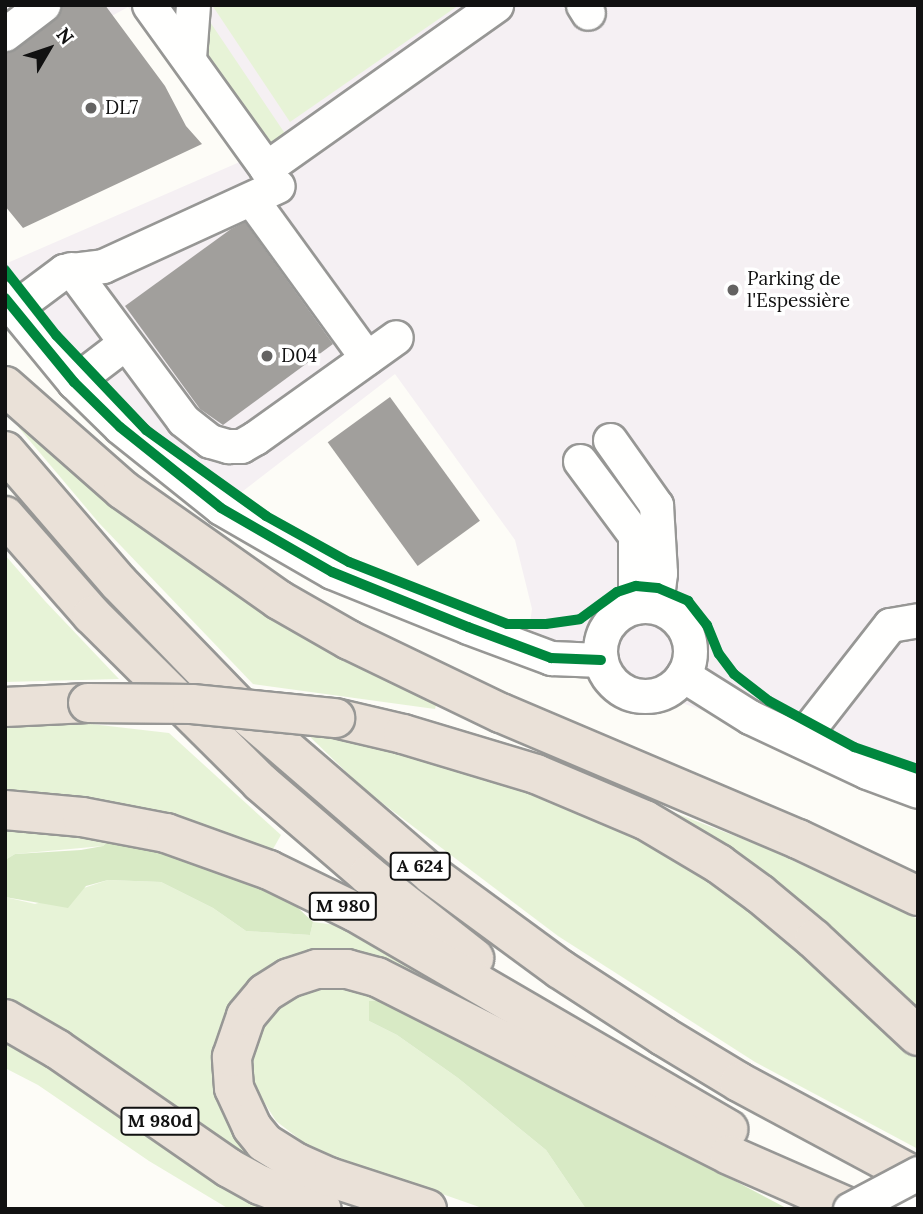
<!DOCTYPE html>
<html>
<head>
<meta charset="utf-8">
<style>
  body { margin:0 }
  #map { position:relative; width:923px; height:1214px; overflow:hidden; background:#fdfcf7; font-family:Lora,serif }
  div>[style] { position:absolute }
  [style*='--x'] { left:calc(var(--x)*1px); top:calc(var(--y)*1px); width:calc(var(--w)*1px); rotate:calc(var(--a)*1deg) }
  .industrial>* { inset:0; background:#f5f0f3 }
  .green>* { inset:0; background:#e7f3d7 }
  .forest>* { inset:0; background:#d8eac5 }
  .building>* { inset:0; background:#a19f9c; transform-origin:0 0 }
  .roads { filter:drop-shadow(2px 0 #979795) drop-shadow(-2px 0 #979795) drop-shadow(0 2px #979795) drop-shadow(0 -2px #979795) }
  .minor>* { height:33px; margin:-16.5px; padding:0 16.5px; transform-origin:16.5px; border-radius:16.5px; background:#fffffe }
  .minor>.ring { margin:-16.5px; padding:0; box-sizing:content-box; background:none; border:33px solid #fffffe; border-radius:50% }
  .highway>* { height:38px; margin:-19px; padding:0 19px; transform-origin:19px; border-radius:19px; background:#eae1d8 }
  .bridges { filter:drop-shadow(2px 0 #979795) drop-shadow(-2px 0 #979795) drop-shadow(0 2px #979795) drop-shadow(0 -2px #979795) }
  .minor-bridge>* { height:33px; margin:-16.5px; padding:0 16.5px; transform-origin:16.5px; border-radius:16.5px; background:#fffffe }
  .highway-bridge>* { height:38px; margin:-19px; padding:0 19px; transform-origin:19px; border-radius:19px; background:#eae1d8 }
  .cycleway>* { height:10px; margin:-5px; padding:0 5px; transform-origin:5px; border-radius:5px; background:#00873e }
  .dots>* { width:19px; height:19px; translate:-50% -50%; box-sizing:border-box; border:4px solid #fff; border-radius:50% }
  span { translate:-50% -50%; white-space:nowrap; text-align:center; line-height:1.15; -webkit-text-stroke:7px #fff; paint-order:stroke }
  .shield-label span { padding:2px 5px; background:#fff; border:2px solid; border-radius:5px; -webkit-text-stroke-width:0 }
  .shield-label { font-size:18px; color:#111; font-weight:700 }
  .poi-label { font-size:19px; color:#111 }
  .left { translate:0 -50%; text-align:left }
  .frame { position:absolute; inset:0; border:7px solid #111; pointer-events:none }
  .north { position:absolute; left:14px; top:14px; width:70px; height:70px; -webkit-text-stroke:5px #fff; paint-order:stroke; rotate:51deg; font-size:19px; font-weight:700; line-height:28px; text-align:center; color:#111 }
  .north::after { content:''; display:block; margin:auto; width:24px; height:32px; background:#111; clip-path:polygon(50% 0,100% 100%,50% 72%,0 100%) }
</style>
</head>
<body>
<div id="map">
  <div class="industrial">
    <i style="clip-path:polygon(5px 5px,918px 5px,918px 791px,634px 685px,526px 649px,532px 609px,515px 540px,395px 374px,221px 508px,5px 298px,5px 264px,242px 161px,128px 7px,5px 75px)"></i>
  </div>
  <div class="green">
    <i style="clip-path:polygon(212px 5px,459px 5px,290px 122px)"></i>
    <i style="clip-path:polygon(202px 10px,286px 135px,264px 148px,204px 64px)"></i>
    <i style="clip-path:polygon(16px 418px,438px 697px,435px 709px,253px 684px,99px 523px,19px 428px)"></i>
    <i style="clip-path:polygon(5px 555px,45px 601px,119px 679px,5px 682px)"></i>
    <i style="clip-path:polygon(65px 721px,169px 733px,281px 835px,269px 856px,5px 797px,5px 725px)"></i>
    <i style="clip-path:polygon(306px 733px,373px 742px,578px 802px,731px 886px,861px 998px,918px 1056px,918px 1149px,755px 1062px,558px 936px,365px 790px)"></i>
    <i style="clip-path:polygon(670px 811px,766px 848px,918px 919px,918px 1015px,669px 815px)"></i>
    <i style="clip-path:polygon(5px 827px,110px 840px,103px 846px,15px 854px,5px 860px)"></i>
    <i style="clip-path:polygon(108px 880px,161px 882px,213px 908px,246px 931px,310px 935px,313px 922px,336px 925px,358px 934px,449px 988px,446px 994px,341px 951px,305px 952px,272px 966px,243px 991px,222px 1026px,214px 1063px,221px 1107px,240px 1140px,276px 1170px,272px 1174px,5px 1003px,5px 897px,35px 904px)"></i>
    <i style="clip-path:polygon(327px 986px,356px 989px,389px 1001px,369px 1021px,397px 1035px,458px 1078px,546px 1150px,586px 1209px,485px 1209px,311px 1148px,276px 1121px,254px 1086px,253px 1050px,267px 1018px,296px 994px)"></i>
    <i style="clip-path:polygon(5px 1038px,275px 1209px,229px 1209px,149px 1161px,38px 1085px,5px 1068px)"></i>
  </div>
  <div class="forest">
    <i style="clip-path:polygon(110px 840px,151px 846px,280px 891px,313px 922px,310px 935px,246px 931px,213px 908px,161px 882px,108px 880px,86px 886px,68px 908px,5px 897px,5px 860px,15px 854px,81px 850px,103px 846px)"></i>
    <i style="clip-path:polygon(369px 1001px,389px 1001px,454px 1033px,788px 1209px,586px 1209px,546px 1150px,458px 1078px,397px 1035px,369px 1021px)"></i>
  </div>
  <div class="building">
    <i style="clip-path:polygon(62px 5px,105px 5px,165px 86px,186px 126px,202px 144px,23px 228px,5px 206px,5px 53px,17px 49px,55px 20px)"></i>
    <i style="clip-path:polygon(245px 222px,333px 344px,223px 425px,200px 409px,125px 306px,231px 229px)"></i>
    <i style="left:390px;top:397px;width:153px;height:77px;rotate:54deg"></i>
  </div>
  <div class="roads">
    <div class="minor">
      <i style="--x:149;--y:5;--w:201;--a:54.3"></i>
      <i style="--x:266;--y:168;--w:282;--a:-35.3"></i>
      <i style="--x:583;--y:5;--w:9;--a:58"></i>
      <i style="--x:5;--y:34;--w:48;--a:-37.3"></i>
      <i style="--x:189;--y:58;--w:53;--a:-85.7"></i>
      <i style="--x:252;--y:200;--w:195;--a:54"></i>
      <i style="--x:71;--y:269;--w:188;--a:53.4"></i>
      <i style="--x:183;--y:420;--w:34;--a:38"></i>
      <i style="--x:210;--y:441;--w:19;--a:16"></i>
      <i style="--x:228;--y:446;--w:13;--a:0"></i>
      <i style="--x:241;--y:446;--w:16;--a:-30"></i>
      <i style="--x:255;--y:438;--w:173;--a:-35.6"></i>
      <i style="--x:5;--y:298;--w:109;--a:50.6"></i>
      <i style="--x:74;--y:382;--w:64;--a:44.4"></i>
      <i style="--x:120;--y:427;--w:129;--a:38.7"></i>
      <i style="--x:221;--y:508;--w:128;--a:30"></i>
      <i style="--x:332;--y:572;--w:147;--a:22"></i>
      <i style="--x:468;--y:627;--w:89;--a:20.5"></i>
      <i style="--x:551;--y:658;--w:50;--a:2.3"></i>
      <i style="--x:13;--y:309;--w:64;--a:-36.7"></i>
      <i style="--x:64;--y:271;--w:39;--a:-7"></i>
      <i style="--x:103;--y:266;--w:192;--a:-24.6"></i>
      <i style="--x:74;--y:382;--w:64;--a:-37.4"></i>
      <i style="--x:610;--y:440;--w:80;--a:54.7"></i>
      <i style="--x:656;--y:505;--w:68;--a:86.6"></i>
      <i style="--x:660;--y:573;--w:34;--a:97"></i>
      <i style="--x:580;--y:461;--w:92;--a:53.4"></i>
      <i style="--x:635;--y:535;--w:72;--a:90"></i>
      <i class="ring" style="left:600px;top:606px;width:57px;height:57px"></i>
      <i style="--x:683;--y:675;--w:79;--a:32.1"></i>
      <i style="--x:750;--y:717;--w:129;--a:25.2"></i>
      <i style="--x:867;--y:772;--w:54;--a:20.4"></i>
      <i style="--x:800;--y:740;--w:146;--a:-52"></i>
      <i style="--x:890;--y:625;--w:28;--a:-10"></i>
      <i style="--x:897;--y:1209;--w:24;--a:-28"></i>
    </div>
    <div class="highway">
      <i style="--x:5;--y:386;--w:157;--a:41.4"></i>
      <i style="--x:123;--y:490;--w:191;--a:35.2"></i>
      <i style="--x:279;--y:600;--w:81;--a:29.7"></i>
      <i style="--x:349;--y:640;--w:169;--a:25.7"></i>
      <i style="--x:501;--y:713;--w:323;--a:23"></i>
      <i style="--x:798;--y:839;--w:133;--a:25.4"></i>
      <i style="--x:5;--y:451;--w:174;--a:49.2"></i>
      <i style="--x:119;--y:583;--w:185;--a:45.9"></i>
      <i style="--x:248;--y:716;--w:243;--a:40.8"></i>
      <i style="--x:432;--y:875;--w:159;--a:36.3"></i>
      <i style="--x:560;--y:969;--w:123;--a:33"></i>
      <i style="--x:663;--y:1036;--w:89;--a:31.2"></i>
      <i style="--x:739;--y:1082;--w:203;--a:28.2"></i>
      <i style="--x:5;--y:516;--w:132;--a:48.7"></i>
      <i style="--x:92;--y:615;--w:237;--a:44.8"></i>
      <i style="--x:260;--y:782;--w:143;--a:40.7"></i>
      <i style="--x:368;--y:875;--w:135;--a:38.1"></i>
      <i style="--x:5;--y:707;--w:83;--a:-2.8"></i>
      <i style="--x:335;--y:718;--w:70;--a:13.2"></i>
      <i style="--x:403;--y:734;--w:139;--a:16.7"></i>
      <i style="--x:536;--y:774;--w:118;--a:22.9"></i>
      <i style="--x:645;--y:820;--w:86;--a:30.7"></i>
      <i style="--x:719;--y:864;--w:51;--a:36.2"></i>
      <i style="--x:760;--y:894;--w:70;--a:39.8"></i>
      <i style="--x:814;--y:939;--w:142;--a:43"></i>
      <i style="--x:5;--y:810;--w:77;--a:5.2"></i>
      <i style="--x:82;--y:817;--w:86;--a:10.8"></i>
      <i style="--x:166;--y:833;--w:109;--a:19.8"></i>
      <i style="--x:269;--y:870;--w:96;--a:26"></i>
      <i style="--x:355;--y:912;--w:432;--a:30.2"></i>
      <i style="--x:5;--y:1019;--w:60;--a:30"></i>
      <i style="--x:57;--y:1049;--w:209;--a:34.7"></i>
      <i style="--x:229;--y:1168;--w:35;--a:29"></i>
      <i style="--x:260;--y:1185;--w:66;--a:21.2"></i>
      <i style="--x:427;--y:1209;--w:103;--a:-161.9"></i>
      <i style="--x:329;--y:1177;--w:35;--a:-156"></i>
      <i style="--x:297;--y:1163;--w:39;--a:-148"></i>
      <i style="--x:264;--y:1142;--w:19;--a:-129"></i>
      <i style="--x:252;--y:1127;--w:43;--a:-114.8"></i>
      <i style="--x:234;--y:1088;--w:31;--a:-94"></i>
      <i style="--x:232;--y:1057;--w:43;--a:-71.1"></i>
      <i style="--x:246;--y:1016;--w:30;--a:-50"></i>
      <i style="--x:265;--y:993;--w:28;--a:-32"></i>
      <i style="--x:289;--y:978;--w:29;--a:-18"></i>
      <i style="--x:317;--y:969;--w:30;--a:0"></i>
      <i style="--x:347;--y:969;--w:31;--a:15"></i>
      <i style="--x:377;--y:977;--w:394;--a:26.8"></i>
      <i style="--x:729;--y:1155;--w:134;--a:23.7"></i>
    </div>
  </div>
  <div class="bridges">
    <div class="minor-bridge">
      <i style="--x:850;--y:1209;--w:77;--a:-27.9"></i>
    </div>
    <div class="highway-bridge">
      <i style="--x:88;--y:703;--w:104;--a:0.6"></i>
      <i style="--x:192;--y:704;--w:144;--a:5.6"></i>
    </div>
  </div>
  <div class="cycleway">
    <i style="--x:5;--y:270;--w:83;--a:51.9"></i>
    <i style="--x:56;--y:335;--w:131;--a:46.5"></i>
    <i style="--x:146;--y:430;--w:148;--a:35.6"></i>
    <i style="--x:266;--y:516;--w:95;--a:29"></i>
    <i style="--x:349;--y:562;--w:170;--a:21.4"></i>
    <i style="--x:507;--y:624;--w:39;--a:0"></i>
    <i style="--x:546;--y:624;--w:34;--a:-8"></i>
    <i style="--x:580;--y:619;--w:46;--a:-36.1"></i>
    <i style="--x:617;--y:592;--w:20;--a:-18"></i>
    <i style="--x:636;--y:586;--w:22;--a:5"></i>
    <i style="--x:658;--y:588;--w:33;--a:23"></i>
    <i style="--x:688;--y:601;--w:31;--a:52"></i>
    <i style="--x:707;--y:625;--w:31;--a:68"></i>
    <i style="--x:719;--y:654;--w:25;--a:53"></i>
    <i style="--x:734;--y:674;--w:44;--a:37.6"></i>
    <i style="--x:769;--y:701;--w:97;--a:28.4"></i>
    <i style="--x:854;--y:747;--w:68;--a:19"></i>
    <i style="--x:5;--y:298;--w:109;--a:50.6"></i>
    <i style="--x:74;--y:382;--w:64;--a:44.4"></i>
    <i style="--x:120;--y:427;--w:129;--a:38.7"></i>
    <i style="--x:221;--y:508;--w:128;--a:30"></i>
    <i style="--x:332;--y:572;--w:147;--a:22"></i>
    <i style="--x:468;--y:627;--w:89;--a:20.5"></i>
    <i style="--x:551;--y:658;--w:50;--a:2.3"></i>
  </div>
  <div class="dots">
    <i style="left:91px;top:108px;background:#646362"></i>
    <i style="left:733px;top:290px;background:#646362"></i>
    <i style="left:267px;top:356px;background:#646362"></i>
  </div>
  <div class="shield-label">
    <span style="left:420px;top:866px">A 624</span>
    <span style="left:343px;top:906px">M 980</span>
    <span style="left:160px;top:1121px">M 980d</span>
  </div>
  <div class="poi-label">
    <span class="left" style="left:105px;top:108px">DL7</span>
    <span class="left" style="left:747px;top:290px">Parking de<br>l'Espessière</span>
    <span class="left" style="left:281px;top:356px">D04</span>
  </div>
  <div class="frame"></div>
  <div class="north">N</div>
</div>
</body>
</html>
